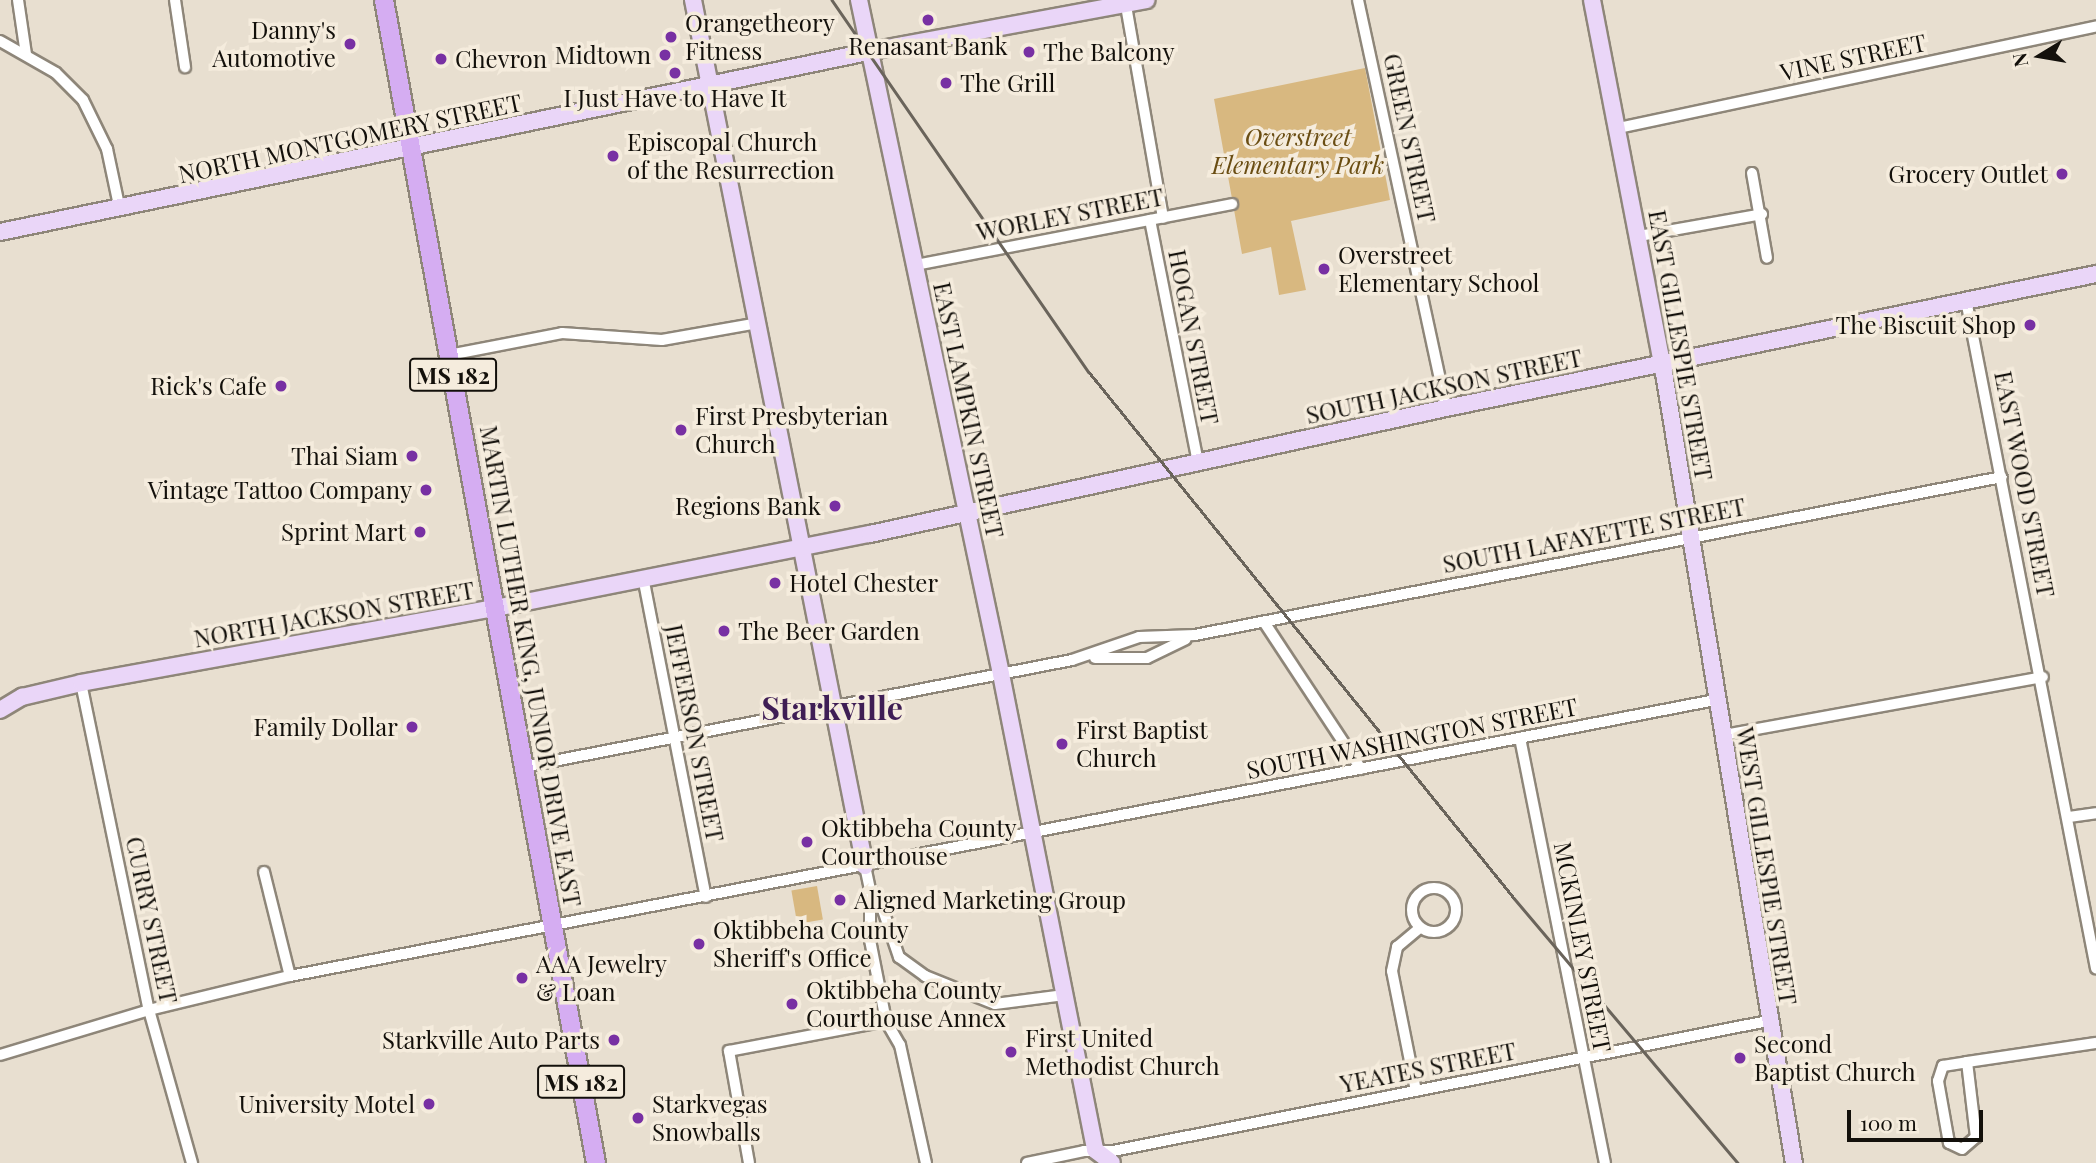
<!DOCTYPE html>
<html>
<head>
<meta charset="utf-8">
<style>
  body { margin:0 }
  #map { position:relative; width:2096px; height:1163px; overflow:hidden; background:#e8dfd0; font-family:"Playfair Display",serif }
  div>[style] { position:absolute }
  [style*='--x'] { left:calc(var(--x)*1px); top:calc(var(--y)*1px); width:calc(var(--w)*1px); rotate:calc(var(--a)*1deg) }
  .green>* { inset:0; background:#d8b880; transform-origin:0 0 }
  .roads { filter:drop-shadow(2px 0 #8e8679) drop-shadow(-2px 0 #8e8679) drop-shadow(0 2px #8e8679) drop-shadow(0 -2px #8e8679) }
  .street>* { height:10px; margin:-5px; padding:0 5px; transform-origin:5px; border-radius:5px; background:#fff }
  .street>.ring { margin:-5px; padding:0; box-sizing:content-box; background:none; border:10px solid #fff; border-radius:50% }
  .secondary>* { height:16px; margin:-8px; padding:0 8px; transform-origin:8px; border-radius:8px; background:#ead6f8 }
  .primary>* { height:18px; margin:-9px; padding:0 9px; transform-origin:9px; border-radius:9px; background:#d5adf2 }
  .rail>* { height:2.5px; margin:-1.25px; padding:0 1.25px; transform-origin:1.25px; border-radius:1.25px; background:#6a645b }
  .dots>* { width:19px; height:19px; translate:-50% -50%; box-sizing:border-box; border:4px solid #f5ecdd; border-radius:50% }
  span { translate:-50% -50%; white-space:nowrap; text-align:center; line-height:1.15; -webkit-text-stroke:7px #f5ecdd; paint-order:stroke }
  .shield-label span { padding:2px 5px; background:#f5ecdd; border:2px solid; border-radius:5px; -webkit-text-stroke-width:0 }
  .shield-label { font-size:23px; color:#13100b; font-weight:700 }
  .poi-label { font-size:24px; color:#13100b }
  .left { translate:0 -50%; text-align:left }
  .right { translate:-100% -50%; text-align:right }
  .street-label { font-size:24px; color:#13100b }
  .park-label { font-size:24px; color:#6a4d12; font-style:italic }
  .district-label { font-size:32px; color:#3f1e55; font-weight:700 }
  .north { position:absolute; left:2005px; top:21px; width:70px; height:70px; -webkit-text-stroke:5px #f5ecdd; paint-order:stroke; rotate:259deg; font-size:19px; font-weight:700; line-height:28px; text-align:center; color:#13100b }
  .north::after { content:''; display:block; margin:auto; width:24px; height:32px; background:#13100b; clip-path:polygon(50% 0,100% 100%,50% 72%,0 100%) }
  .scale { position:absolute; left:1847px; top:1110px; width:136px; height:32px; box-sizing:border-box; border:4px solid #13100b; border-top:0; padding-left:9px; font-size:21px; line-height:24px; white-space:nowrap; color:#13100b; -webkit-text-stroke:5px #f5ecdd; paint-order:stroke }
</style>
</head>
<body>
<div id="map">
  <div class="green">
    <i style="clip-path:polygon(1365px 68px,1390px 200px,1291px 221px,1306px 290px,1279px 295px,1271px 247px,1242px 254px,1214px 99px)"></i>
    <i style="left:817px;top:886px;width:34px;height:26px;rotate:80deg"></i>
  </div>
  <div class="roads">
    <div class="street">
      <i style="--x:18;--y:0;--w:55;--a:81.6"></i>
      <i style="--x:175;--y:0;--w:68;--a:81.5"></i>
      <i style="--x:1125;--y:0;--w:221;--a:80.1"></i>
      <i style="--x:1358;--y:0;--w:417;--a:77.8"></i>
      <i style="--x:0;--y:41;--w:64;--a:29.7"></i>
      <i style="--x:56;--y:73;--w:38;--a:45"></i>
      <i style="--x:83;--y:100;--w:55;--a:63.9"></i>
      <i style="--x:107;--y:149;--w:62;--a:78"></i>
      <i style="--x:1618;--y:128;--w:489;--a:-12"></i>
      <i style="--x:1752;--y:173;--w:86;--a:80"></i>
      <i style="--x:1150;--y:220;--w:247;--a:78.8"></i>
      <i style="--x:1639;--y:236;--w:125;--a:-10.1"></i>
      <i style="--x:916;--y:265;--w:322;--a:-10.9"></i>
      <i style="--x:1966;--y:300;--w:681;--a:78.99"></i>
      <i style="--x:449;--y:355;--w:115;--a:-11"></i>
      <i style="--x:562;--y:333;--w:100;--a:4"></i>
      <i style="--x:662;--y:340;--w:97;--a:-10"></i>
      <i style="--x:643;--y:577;--w:326;--a:78.9"></i>
      <i style="--x:1264;--y:622;--w:176;--a:56.6"></i>
      <i style="--x:1095;--y:658;--w:52;--a:0"></i>
      <i style="--x:1147;--y:658;--w:43;--a:-26"></i>
      <i style="--x:81;--y:683;--w:334;--a:78.3"></i>
      <i style="--x:149;--y:1010;--w:159;--a:74.3"></i>
      <i style="--x:1724;--y:735;--w:324;--a:-10.3"></i>
      <i style="--x:1520;--y:738;--w:433;--a:78.7"></i>
      <i style="--x:523;--y:767;--w:559;--a:-11.03"></i>
      <i style="--x:1072;--y:660;--w:71;--a:-18.9"></i>
      <i style="--x:1139;--y:637;--w:56;--a:-2"></i>
      <i style="--x:1195;--y:635;--w:822;--a:-11.08"></i>
      <i style="--x:2069;--y:817;--w:27;--a:-8"></i>
      <i style="--x:865;--y:866;--w:25;--a:78"></i>
      <i style="--x:870;--y:890;--w:50;--a:90"></i>
      <i style="--x:870;--y:940;--w:83;--a:78.8"></i>
      <i style="--x:886;--y:1021;--w:28;--a:60"></i>
      <i style="--x:900;--y:1045;--w:121;--a:77.6"></i>
      <i style="--x:264;--y:872;--w:107;--a:76"></i>
      <i class="ring" style="left:1412px;top:888px;width:34px;height:34px"></i>
      <i style="--x:870;--y:890;--w:24;--a:57"></i>
      <i style="--x:883;--y:910;--w:50;--a:71.2"></i>
      <i style="--x:899;--y:957;--w:32;--a:36"></i>
      <i style="--x:925;--y:976;--w:75;--a:21.8"></i>
      <i style="--x:995;--y:1004;--w:70;--a:-7.4"></i>
      <i style="--x:0;--y:1055;--w:156;--a:-16.8"></i>
      <i style="--x:149;--y:1010;--w:145;--a:-13.6"></i>
      <i style="--x:290;--y:976;--w:1457;--a:-10.96"></i>
      <i style="--x:1967;--y:1062;--w:76;--a:83.2"></i>
      <i style="--x:1976;--y:1137;--w:18;--a:139"></i>
      <i style="--x:1962;--y:1149;--w:14;--a:-155"></i>
      <i style="--x:1949;--y:1143;--w:63;--a:-100.1"></i>
      <i style="--x:1938;--y:1081;--w:16;--a:-72"></i>
      <i style="--x:1943;--y:1066;--w:24;--a:-9"></i>
      <i style="--x:1967;--y:1062;--w:130;--a:-8.4"></i>
      <i style="--x:1416;--y:1091;--w:122;--a:-101.3"></i>
      <i style="--x:1392;--y:971;--w:25;--a:-78"></i>
      <i style="--x:1397;--y:947;--w:30;--a:-40"></i>
      <i style="--x:749;--y:1163;--w:114;--a:-100.1"></i>
      <i style="--x:729;--y:1051;--w:160;--a:-10.8"></i>
      <i style="--x:1027;--y:1163;--w:58;--a:-11.9"></i>
      <i style="--x:1084;--y:1151;--w:29;--a:0"></i>
      <i style="--x:1113;--y:1151;--w:668;--a:-11.23"></i>
    </div>
    <div class="secondary">
      <i style="--x:693;--y:0;--w:883;--a:78.77"></i>
      <i style="--x:859;--y:0;--w:689;--a:78.1"></i>
      <i style="--x:1001;--y:674;--w:485;--a:78.8"></i>
      <i style="--x:1095;--y:1150;--w:21;--a:37"></i>
      <i style="--x:1592;--y:0;--w:380;--a:79.1"></i>
      <i style="--x:1664;--y:373;--w:801;--a:80.66"></i>
      <i style="--x:0;--y:232;--w:901;--a:-11.72"></i>
      <i style="--x:882;--y:49;--w:269;--a:-10.5"></i>
      <i style="--x:0;--y:710;--w:26;--a:-31"></i>
      <i style="--x:22;--y:697;--w:61;--a:-13.3"></i>
      <i style="--x:81;--y:683;--w:421;--a:-10.3"></i>
      <i style="--x:495;--y:608;--w:382;--a:-11.2"></i>
      <i style="--x:870;--y:534;--w:590;--a:-12.34"></i>
      <i style="--x:1446;--y:408;--w:664;--a:-11.65"></i>
    </div>
    <div class="primary">
      <i style="--x:384;--y:0;--w:1182;--a:79.67"></i>
    </div>
  </div>
  <div class="rail">
    <i style="--x:832;--y:0;--w:452;--a:55.4"></i>
    <i style="--x:1089;--y:372;--w:676;--a:51.06"></i>
    <i style="--x:1514;--y:898;--w:347;--a:49.8"></i>
  </div>
  <div class="dots">
    <i style="left:928px;top:20px;background:#7830a3"></i>
    <i style="left:671px;top:37px;background:#7830a3"></i>
    <i style="left:350px;top:44px;background:#7830a3"></i>
    <i style="left:1029px;top:52px;background:#7830a3"></i>
    <i style="left:665px;top:55px;background:#7830a3"></i>
    <i style="left:441px;top:59px;background:#7830a3"></i>
    <i style="left:675px;top:73px;background:#7830a3"></i>
    <i style="left:946px;top:83px;background:#7830a3"></i>
    <i style="left:613px;top:156px;background:#7830a3"></i>
    <i style="left:2062px;top:174px;background:#7830a3"></i>
    <i style="left:1324px;top:269px;background:#7830a3"></i>
    <i style="left:2030px;top:325px;background:#7830a3"></i>
    <i style="left:281px;top:386px;background:#7830a3"></i>
    <i style="left:681px;top:430px;background:#7830a3"></i>
    <i style="left:412px;top:456px;background:#7830a3"></i>
    <i style="left:426px;top:490px;background:#7830a3"></i>
    <i style="left:835px;top:506px;background:#7830a3"></i>
    <i style="left:420px;top:532px;background:#7830a3"></i>
    <i style="left:775px;top:583px;background:#7830a3"></i>
    <i style="left:724px;top:631px;background:#7830a3"></i>
    <i style="left:412px;top:727px;background:#7830a3"></i>
    <i style="left:1062px;top:744px;background:#7830a3"></i>
    <i style="left:807px;top:842px;background:#7830a3"></i>
    <i style="left:840px;top:900px;background:#7830a3"></i>
    <i style="left:699px;top:944px;background:#7830a3"></i>
    <i style="left:522px;top:978px;background:#7830a3"></i>
    <i style="left:792px;top:1004px;background:#7830a3"></i>
    <i style="left:614px;top:1040px;background:#7830a3"></i>
    <i style="left:1011px;top:1052px;background:#7830a3"></i>
    <i style="left:1740px;top:1058px;background:#7830a3"></i>
    <i style="left:429px;top:1104px;background:#7830a3"></i>
    <i style="left:638px;top:1118px;background:#7830a3"></i>
  </div>
  <div class="shield-label">
    <span style="left:453px;top:375px">MS 182</span>
    <span style="left:581px;top:1082px">MS 182</span>
  </div>
  <div class="poi-label">
    <span class="left" style="left:685px;top:37px">Orangetheory<br>Fitness</span>
    <span class="right" style="left:336px;top:44px">Danny's<br>Automotive</span>
    <span style="left:928px;top:46px">Renasant Bank</span>
    <span class="left" style="left:1043px;top:52px">The Balcony</span>
    <span class="right" style="left:651px;top:55px">Midtown</span>
    <span class="left" style="left:455px;top:59px">Chevron</span>
    <span class="left" style="left:960px;top:83px">The Grill</span>
    <span style="left:675px;top:98px">I Just Have to Have It</span>
    <span class="left" style="left:627px;top:156px">Episcopal Church<br>of the Resurrection</span>
    <span class="right" style="left:2048px;top:174px">Grocery Outlet</span>
    <span class="left" style="left:1338px;top:269px">Overstreet<br>Elementary School</span>
    <span class="right" style="left:2016px;top:325px">The Biscuit Shop</span>
    <span class="right" style="left:267px;top:386px">Rick's Cafe</span>
    <span class="left" style="left:695px;top:430px">First Presbyterian<br>Church</span>
    <span class="right" style="left:398px;top:456px">Thai Siam</span>
    <span class="right" style="left:412px;top:490px">Vintage Tattoo Company</span>
    <span class="right" style="left:821px;top:506px">Regions Bank</span>
    <span class="right" style="left:406px;top:532px">Sprint Mart</span>
    <span class="left" style="left:789px;top:583px">Hotel Chester</span>
    <span class="left" style="left:738px;top:631px">The Beer Garden</span>
    <span class="right" style="left:398px;top:727px">Family Dollar</span>
    <span class="left" style="left:1076px;top:744px">First Baptist<br>Church</span>
    <span class="left" style="left:821px;top:842px">Oktibbeha County<br>Courthouse</span>
    <span class="left" style="left:854px;top:900px">Aligned Marketing Group</span>
    <span class="left" style="left:713px;top:944px">Oktibbeha County<br>Sheriff's Office</span>
    <span class="left" style="left:536px;top:978px">AAA Jewelry<br>&amp; Loan</span>
    <span class="left" style="left:806px;top:1004px">Oktibbeha County<br>Courthouse Annex</span>
    <span class="left" style="left:1025px;top:1052px">First United<br>Methodist Church</span>
    <span class="right" style="left:600px;top:1040px">Starkville Auto Parts</span>
    <span class="left" style="left:1754px;top:1058px">Second<br>Baptist Church</span>
    <span class="right" style="left:415px;top:1104px">University Motel</span>
    <span class="left" style="left:652px;top:1118px">Starkvegas<br>Snowballs</span>
  </div>
  <div class="street-label">
    <span style="left:1853px;top:57px;rotate:-12deg">VINE STREET</span>
    <span style="left:350px;top:138px;rotate:-12deg">NORTH MONTGOMERY STREET</span>
    <span style="left:1410px;top:138px;rotate:78deg">GREEN STREET</span>
    <span style="left:1070px;top:214px;rotate:-11deg">WORLEY STREET</span>
    <span style="left:1194px;top:337px;rotate:79deg">HOGAN STREET</span>
    <span style="left:1681px;top:345px;rotate:80deg">EAST GILLESPIE STREET</span>
    <span style="left:1444px;top:386px;rotate:-12deg">SOUTH JACKSON STREET</span>
    <span style="left:969px;top:410px;rotate:78deg">EAST LAMPKIN STREET</span>
    <span style="left:2025px;top:484px;rotate:79deg">EAST WOOD STREET</span>
    <span style="left:1594px;top:535px;rotate:-11deg">SOUTH LAFAYETTE STREET</span>
    <span style="left:334px;top:614px;rotate:-10deg">NORTH JACKSON STREET</span>
    <span style="left:531px;top:666px;rotate:80deg">MARTIN LUTHER KING, JUNIOR DRIVE EAST</span>
    <span style="left:695px;top:733px;rotate:79deg">JEFFERSON STREET</span>
    <span style="left:1412px;top:738px;rotate:-11deg">SOUTH WASHINGTON STREET</span>
    <span style="left:1767px;top:866px;rotate:81deg">WEST GILLESPIE STREET</span>
    <span style="left:152px;top:920px;rotate:78deg">CURRY STREET</span>
    <span style="left:1583px;top:947px;rotate:79deg">MCKINLEY STREET</span>
    <span style="left:1428px;top:1067px;rotate:-11deg">YEATES STREET</span>
  </div>
  <div class="park-label">
    <span style="left:1298px;top:151px">Overstreet<br>Elementary Park</span>
  </div>
  <div class="district-label">
    <span style="left:832px;top:707px">Starkville</span>
  </div>
  <div class="north">N</div>
  <div class="scale">100 m</div>
</div>
</body>
</html>
